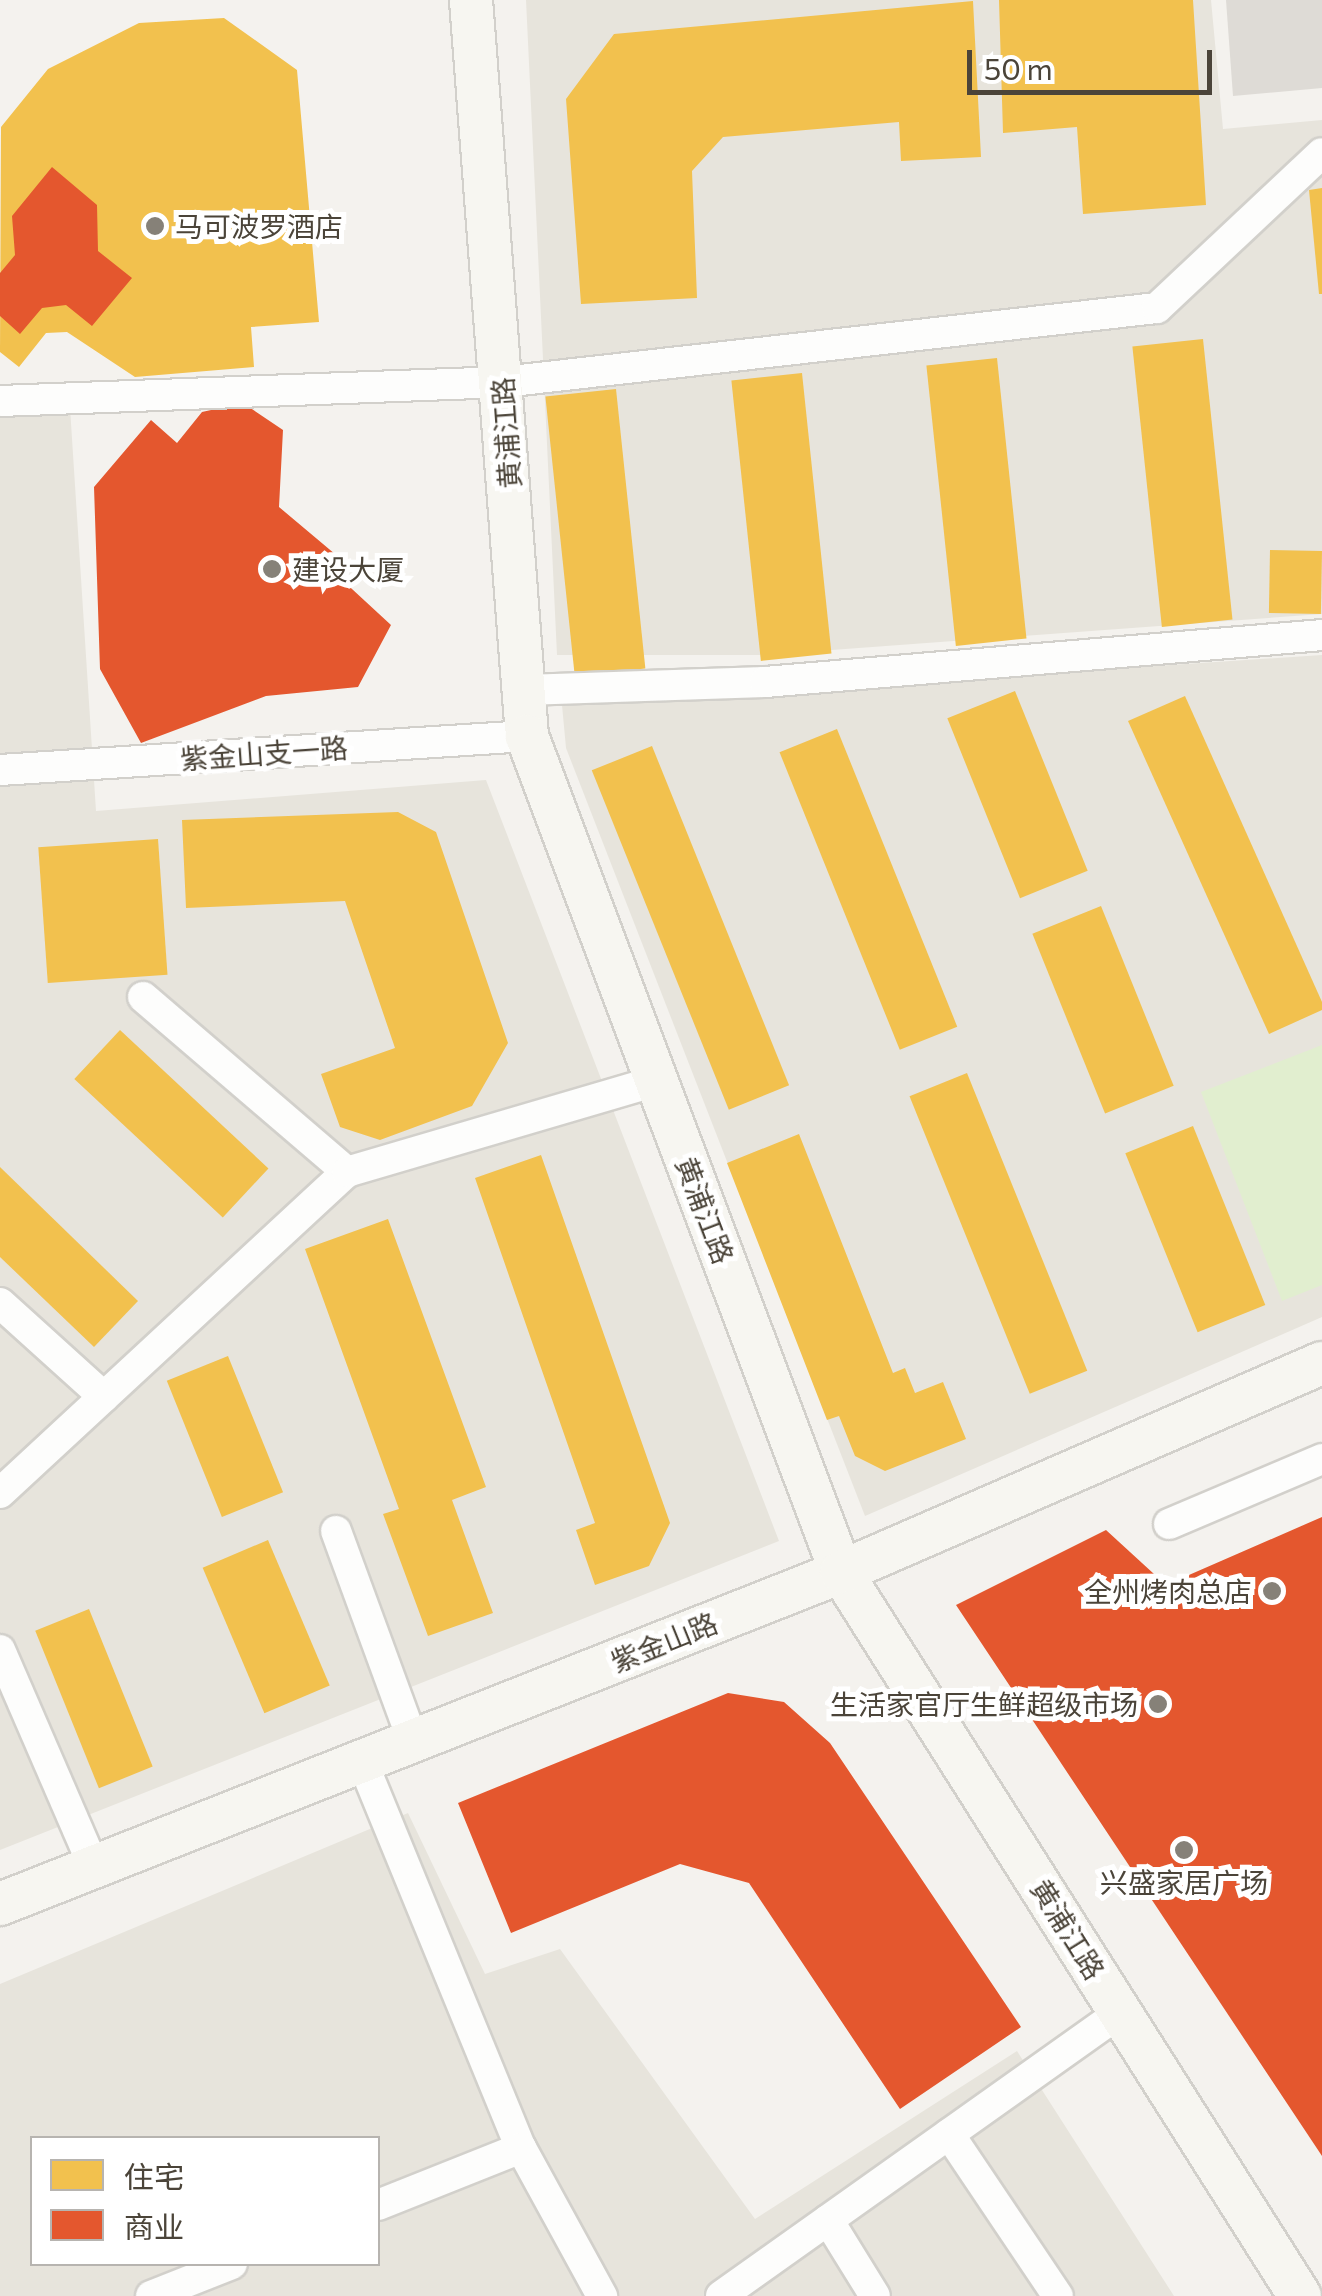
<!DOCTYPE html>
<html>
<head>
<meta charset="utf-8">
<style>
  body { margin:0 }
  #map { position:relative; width:1322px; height:2296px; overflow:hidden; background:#f4f2ee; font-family:Commissioner,"Noto Sans SC",sans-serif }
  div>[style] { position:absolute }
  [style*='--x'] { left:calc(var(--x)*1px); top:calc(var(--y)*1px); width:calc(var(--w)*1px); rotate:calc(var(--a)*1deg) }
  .residential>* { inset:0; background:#e7e4dc }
  .green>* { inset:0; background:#e1eecf }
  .homes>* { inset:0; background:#f2c14e; transform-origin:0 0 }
  .shops>* { inset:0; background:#e4572e }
  .building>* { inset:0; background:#dedbd6 }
  .roads { filter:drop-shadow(2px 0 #d2d0cb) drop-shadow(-2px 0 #d2d0cb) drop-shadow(0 2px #d2d0cb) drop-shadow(0 -2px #d2d0cb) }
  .street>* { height:30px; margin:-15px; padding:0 15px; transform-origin:15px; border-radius:15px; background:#fdfdfc }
  .secondary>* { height:42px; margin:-21px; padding:0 21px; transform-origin:21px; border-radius:21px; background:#f7f6f1 }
  .dots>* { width:28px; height:28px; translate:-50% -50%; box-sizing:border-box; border:5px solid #fff; border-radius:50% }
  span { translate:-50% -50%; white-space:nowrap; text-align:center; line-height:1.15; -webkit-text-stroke:10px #fff; paint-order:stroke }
  .poi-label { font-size:28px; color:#4b4439 }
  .left { translate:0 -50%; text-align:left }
  .right { translate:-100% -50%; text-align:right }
  .street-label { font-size:28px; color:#4b4439 }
  .legend { position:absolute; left:30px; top:2136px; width:350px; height:130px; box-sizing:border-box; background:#fff; border:2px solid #b7b4b0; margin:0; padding:12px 18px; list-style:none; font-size:30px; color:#4b4439 }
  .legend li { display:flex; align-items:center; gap:20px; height:50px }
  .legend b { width:50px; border:2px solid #b7b4b0 }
  .scale { position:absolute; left:967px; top:50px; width:245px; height:45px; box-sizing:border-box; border:5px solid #4b4439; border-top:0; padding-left:12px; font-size:30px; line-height:35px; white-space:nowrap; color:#4b4439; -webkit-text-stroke:8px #fff; paint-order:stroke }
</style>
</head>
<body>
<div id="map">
  <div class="residential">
    <i style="clip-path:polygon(526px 0,1211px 0,1223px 129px,1322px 120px,1322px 614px,764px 655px,557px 655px)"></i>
    <i style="clip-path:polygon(69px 392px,96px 811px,486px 780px,779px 1541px,0 1850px,0 401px)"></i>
    <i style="clip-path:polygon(1322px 655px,1322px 1317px,865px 1516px,566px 748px,562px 705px)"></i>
    <i style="clip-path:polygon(evenodd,408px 1813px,485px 1974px,560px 1949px,755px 2219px,1017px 2051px,1174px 2296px,0 2296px,0 1984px,408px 1813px,32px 2138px,378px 2138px,378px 2264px,32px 2264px,32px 2138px)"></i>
  </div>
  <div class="green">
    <i style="clip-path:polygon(1322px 1045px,1322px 1285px,1282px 1301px,1201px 1092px)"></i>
  </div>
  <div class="homes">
    <i style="clip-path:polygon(999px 0,1193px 0,1206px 205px,1083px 214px,1077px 127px,1003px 133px)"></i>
    <i style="clip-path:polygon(973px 1px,981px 157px,901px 161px,899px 122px,723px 137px,692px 171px,697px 298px,581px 304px,566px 99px,614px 34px)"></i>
    <i style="clip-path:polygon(224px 18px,297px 70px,319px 322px,251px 327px,254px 367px,135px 377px,67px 332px,46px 333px,19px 367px,0 352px,1px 127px,48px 69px,139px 23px)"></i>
    <i style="clip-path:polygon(1322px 188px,1322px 294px,1319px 294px,1309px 190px)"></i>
    <i style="left:1203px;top:339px;width:282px;height:71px;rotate:84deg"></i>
    <i style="left:997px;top:358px;width:282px;height:71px;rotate:84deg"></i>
    <i style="left:802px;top:373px;width:282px;height:71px;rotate:84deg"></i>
    <i style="left:616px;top:389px;width:281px;height:71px;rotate:84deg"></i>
    <i style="left:1270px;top:550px;width:52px;height:63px;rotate:1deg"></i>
    <i style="left:1015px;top:691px;width:194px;height:73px;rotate:68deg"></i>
    <i style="clip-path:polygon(1185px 696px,1322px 1002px,1322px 1010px,1269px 1034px,1128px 721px)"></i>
    <i style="left:837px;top:729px;width:321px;height:62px;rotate:68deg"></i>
    <i style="left:652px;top:746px;width:366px;height:65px;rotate:68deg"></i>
    <i style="clip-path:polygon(398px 812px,436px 832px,508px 1043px,472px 1106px,380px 1140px,340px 1127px,321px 1074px,395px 1048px,345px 901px,186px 908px,182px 820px)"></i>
    <i style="left:158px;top:839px;width:136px;height:120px;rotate:86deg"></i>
    <i style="left:1101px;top:906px;width:194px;height:74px;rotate:68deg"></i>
    <i style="left:120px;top:1030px;width:203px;height:67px;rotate:43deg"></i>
    <i style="left:967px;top:1073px;width:321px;height:62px;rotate:68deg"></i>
    <i style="left:1193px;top:1126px;width:193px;height:73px;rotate:68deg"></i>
    <i style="clip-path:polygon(799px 1134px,893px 1373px,905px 1368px,915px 1393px,943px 1382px,966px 1439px,885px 1471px,855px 1456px,839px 1416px,827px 1420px,727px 1163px)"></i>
    <i style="clip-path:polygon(541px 1155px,670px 1523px,649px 1566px,595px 1585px,576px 1530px,595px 1523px,475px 1178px)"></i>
    <i style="clip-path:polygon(0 1167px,138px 1301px,94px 1347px,0 1257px)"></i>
    <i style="clip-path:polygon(388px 1219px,486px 1487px,452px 1500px,493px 1613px,428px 1636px,383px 1514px,399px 1509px,305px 1249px)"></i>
    <i style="left:228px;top:1356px;width:147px;height:66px;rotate:68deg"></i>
    <i style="left:268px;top:1540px;width:158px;height:71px;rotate:67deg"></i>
    <i style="left:89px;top:1609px;width:170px;height:58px;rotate:68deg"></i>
  </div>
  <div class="shops">
    <i style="clip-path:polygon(52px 167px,97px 205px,98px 251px,132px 278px,92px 326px,66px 305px,42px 308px,20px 334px,0 316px,0 273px,15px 255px,12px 216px)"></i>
    <i style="clip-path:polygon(243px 403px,283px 430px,279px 507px,348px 565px,339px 577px,391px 625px,358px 687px,266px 696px,141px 743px,100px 669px,94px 487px,151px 420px,177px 443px,202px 412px)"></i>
    <i style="clip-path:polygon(1322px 1517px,1322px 2156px,956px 1605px,1106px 1530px,1166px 1585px)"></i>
    <i style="clip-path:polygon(728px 1693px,784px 1702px,830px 1743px,1021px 2027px,900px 2109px,749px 1883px,680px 1864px,511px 1933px,458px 1803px)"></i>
  </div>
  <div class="building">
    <i style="clip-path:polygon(1226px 0,1322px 0,1322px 88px,1233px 96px)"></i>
  </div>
  <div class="roads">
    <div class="street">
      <i style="--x:0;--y:401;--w:503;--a:-2.16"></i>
      <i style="--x:503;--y:382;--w:658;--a:-6.46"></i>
      <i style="--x:1157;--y:308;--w:226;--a:-43.2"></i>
      <i style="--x:524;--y:690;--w:241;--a:-1.9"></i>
      <i style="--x:765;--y:682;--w:559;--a:-4.82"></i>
      <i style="--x:0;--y:770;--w:528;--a:-3.69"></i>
      <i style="--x:143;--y:997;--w:269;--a:40.6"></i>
      <i style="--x:0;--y:1303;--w:140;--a:42.1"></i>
      <i style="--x:0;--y:1493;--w:473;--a:-42.8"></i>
      <i style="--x:347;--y:1172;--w:323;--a:-16.4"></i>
      <i style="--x:1169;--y:1524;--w:166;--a:-23"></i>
      <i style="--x:336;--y:1531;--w:224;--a:69.9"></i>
      <i style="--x:0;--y:1650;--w:236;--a:66.6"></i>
      <i style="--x:362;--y:1761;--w:418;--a:67.7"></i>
      <i style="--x:521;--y:2148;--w:169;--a:61.3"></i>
      <i style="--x:949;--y:2134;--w:195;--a:56.1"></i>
      <i style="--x:378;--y:2205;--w:154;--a:-21.7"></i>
      <i style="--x:828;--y:2220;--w:89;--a:58.3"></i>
      <i style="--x:151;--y:2296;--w:87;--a:-21.6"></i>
      <i style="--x:721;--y:2296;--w:490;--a:-35.4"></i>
    </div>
    <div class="secondary">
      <i style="--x:471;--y:0;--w:738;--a:85.65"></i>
      <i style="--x:527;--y:736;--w:893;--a:69.41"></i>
      <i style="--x:841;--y:1572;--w:857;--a:57.63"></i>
      <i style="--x:0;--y:1904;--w:904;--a:-21.54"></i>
      <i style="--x:841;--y:1572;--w:524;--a:-23.49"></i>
    </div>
  </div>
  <div class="dots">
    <i style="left:155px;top:226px;background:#868178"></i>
    <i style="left:272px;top:569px;background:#868178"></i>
    <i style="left:1272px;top:1591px;background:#868178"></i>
    <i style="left:1158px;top:1704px;background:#868178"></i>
    <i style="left:1184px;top:1850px;background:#868178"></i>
  </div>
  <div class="poi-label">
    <span class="left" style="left:175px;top:226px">马可波罗酒店</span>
    <span class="left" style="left:292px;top:569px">建设大厦</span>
    <span class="right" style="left:1252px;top:1591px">全州烤肉总店</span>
    <span class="right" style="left:1138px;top:1704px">生活家官厅生鲜超级市场</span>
    <span style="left:1184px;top:1882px">兴盛家居广场</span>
  </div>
  <div class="street-label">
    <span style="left:506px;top:433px;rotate:-94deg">黄浦江路</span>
    <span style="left:264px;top:753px;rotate:-4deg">紫金山支一路</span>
    <span style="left:705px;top:1210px;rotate:69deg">黄浦江路</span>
    <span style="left:664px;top:1642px;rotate:-22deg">紫金山路</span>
    <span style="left:1068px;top:1929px;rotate:58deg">黄浦江路</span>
  </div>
  <ul class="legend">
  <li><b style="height:28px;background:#f2c14e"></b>住宅</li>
  <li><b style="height:28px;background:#e4572e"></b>商业</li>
  </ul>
  <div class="scale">50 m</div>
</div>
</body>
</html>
